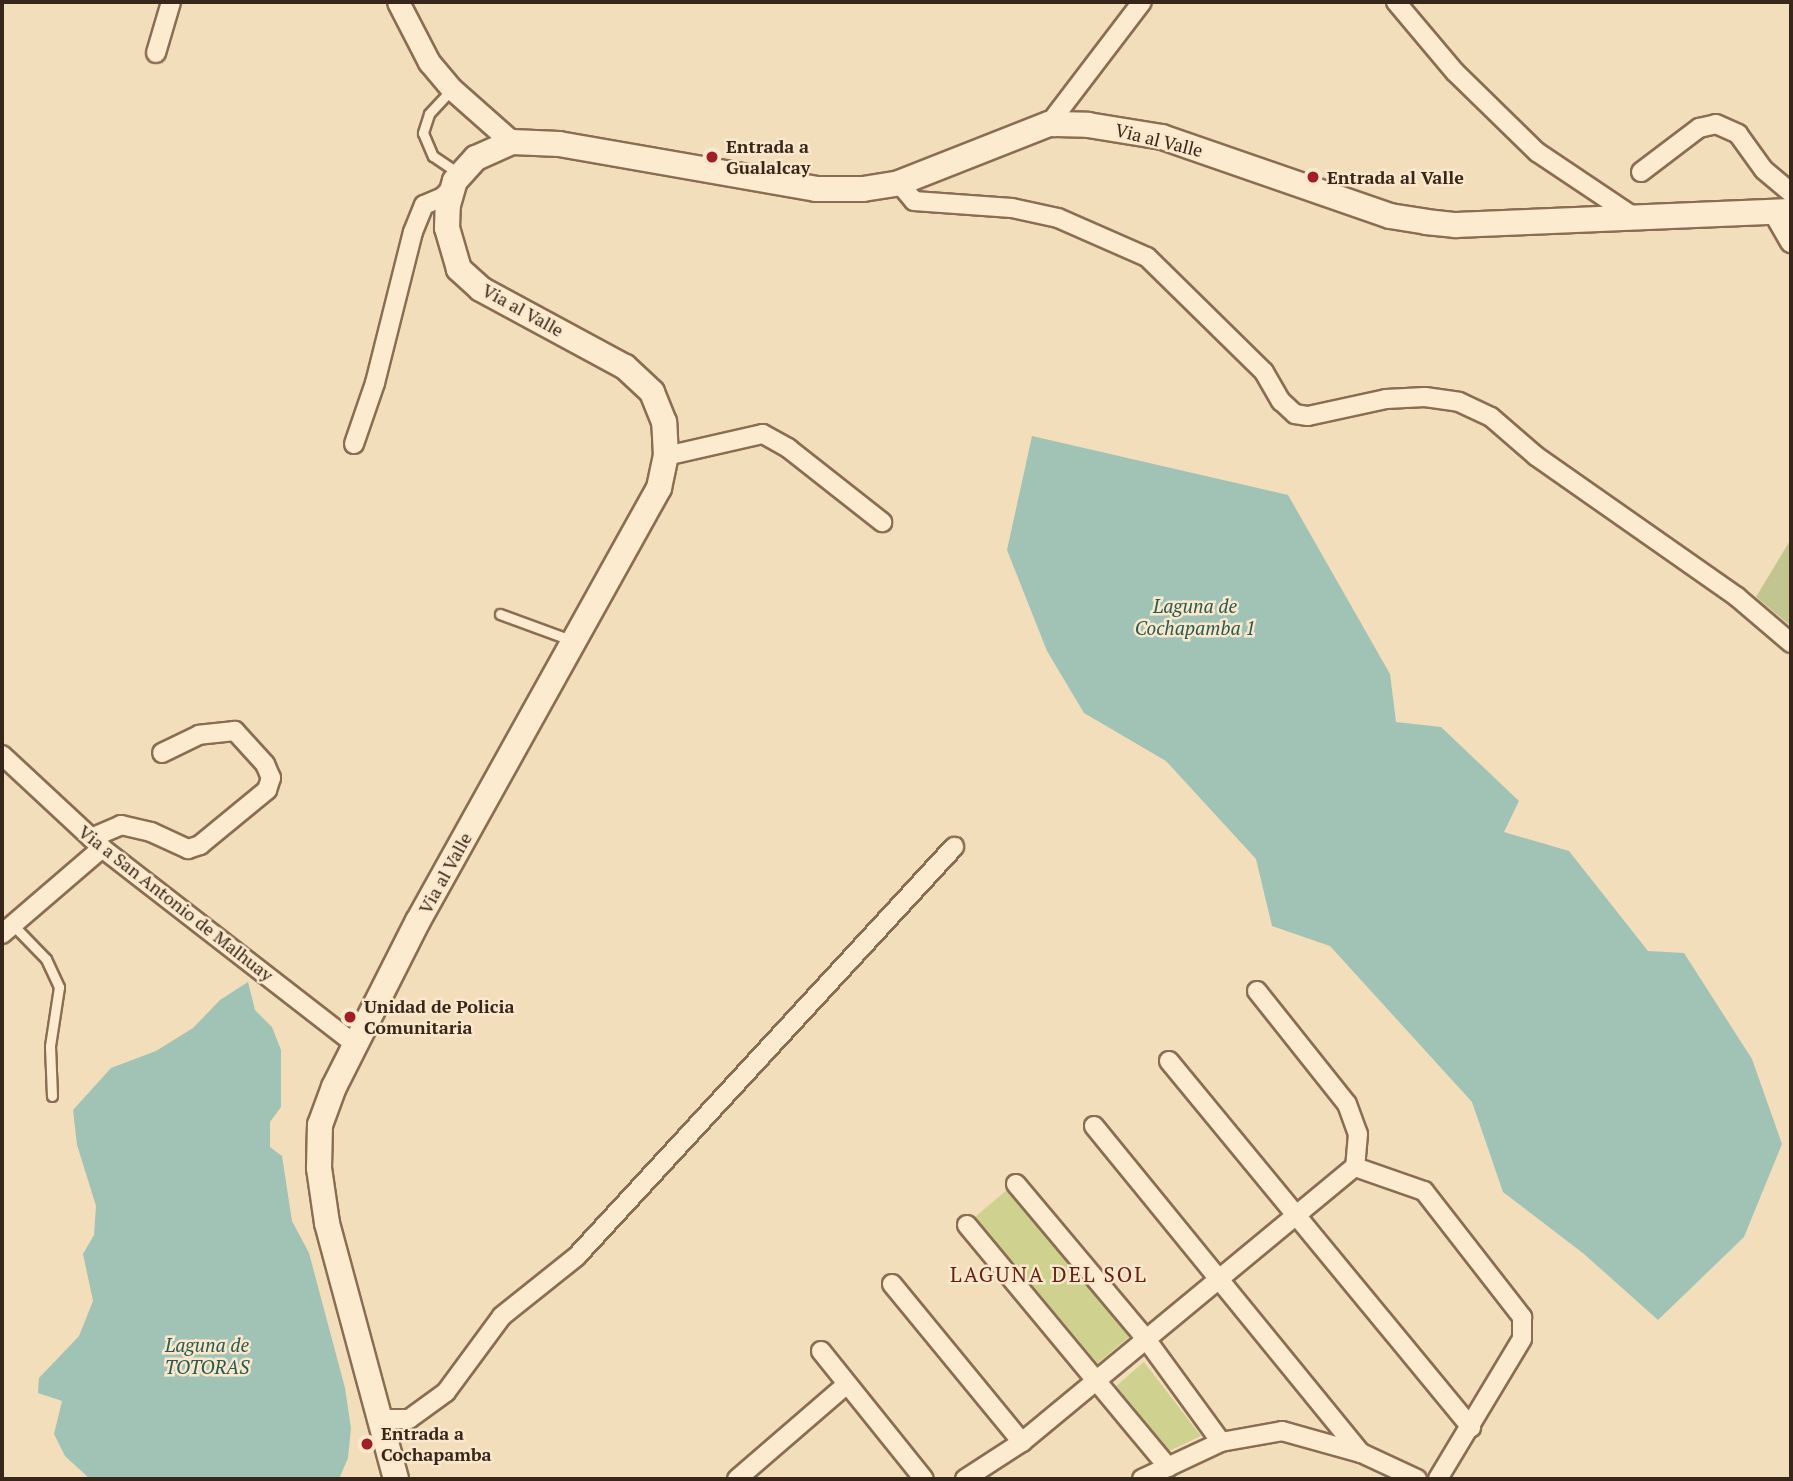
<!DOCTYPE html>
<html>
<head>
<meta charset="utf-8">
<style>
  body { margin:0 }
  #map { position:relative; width:1793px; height:1481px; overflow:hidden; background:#f2debb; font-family:"PT Serif",serif }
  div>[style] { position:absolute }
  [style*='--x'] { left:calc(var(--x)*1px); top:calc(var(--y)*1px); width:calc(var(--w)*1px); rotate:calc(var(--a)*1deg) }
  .green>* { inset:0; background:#cfd18f; transform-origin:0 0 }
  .cemetery>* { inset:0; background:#c2c58f }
  .water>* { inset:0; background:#a0c3b6 }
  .roads { filter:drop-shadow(2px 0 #8b6d53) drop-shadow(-2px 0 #8b6d53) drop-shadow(0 2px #8b6d53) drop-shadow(0 -2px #8b6d53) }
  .service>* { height:9px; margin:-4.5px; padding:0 4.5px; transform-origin:4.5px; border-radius:4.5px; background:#fcebcf }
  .minor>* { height:18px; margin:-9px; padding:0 9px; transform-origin:9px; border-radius:9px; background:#fcebcf }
  .tertiary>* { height:21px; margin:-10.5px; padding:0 10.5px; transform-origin:10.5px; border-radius:10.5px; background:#fcebcf }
  .secondary>* { height:24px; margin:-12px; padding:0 12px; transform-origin:12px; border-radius:12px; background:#fcebcf }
  .dots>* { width:19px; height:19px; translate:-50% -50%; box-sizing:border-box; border:4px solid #f9e8cc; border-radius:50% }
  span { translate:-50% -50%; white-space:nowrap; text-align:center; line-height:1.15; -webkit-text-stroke:5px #f9e8cc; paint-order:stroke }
  .street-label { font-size:18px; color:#39261a }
  .poi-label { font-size:18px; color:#39261a; font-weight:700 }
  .left { translate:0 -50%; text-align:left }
  .water-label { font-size:19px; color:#275a53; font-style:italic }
  .quarter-label { font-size:21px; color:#6a2015; letter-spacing:2px }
  .frame { position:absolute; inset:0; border:4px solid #39261a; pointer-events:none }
</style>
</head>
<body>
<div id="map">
  <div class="green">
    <i style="left:1007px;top:1190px;width:191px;height:42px;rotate:50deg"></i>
    <i style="clip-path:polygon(1144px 1362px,1201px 1436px,1169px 1451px,1116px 1386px)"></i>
  </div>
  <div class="cemetery">
    <i style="clip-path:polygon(1791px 539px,1791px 626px,1756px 597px)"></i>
  </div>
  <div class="water">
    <i style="clip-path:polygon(1032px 436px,1288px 495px,1390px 674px,1396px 722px,1441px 727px,1519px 801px,1504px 832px,1569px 851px,1648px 951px,1684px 953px,1752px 1059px,1782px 1144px,1744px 1237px,1658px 1320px,1584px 1254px,1503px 1192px,1472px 1102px,1330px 946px,1272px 926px,1256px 859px,1166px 761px,1084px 713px,1047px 651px,1007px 550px)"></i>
    <i style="clip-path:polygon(248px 982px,255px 1010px,272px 1027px,281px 1050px,281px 1107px,270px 1122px,270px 1147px,282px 1156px,292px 1221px,309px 1253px,345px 1388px,351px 1428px,348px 1458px,339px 1479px,90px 1479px,65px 1456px,54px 1434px,62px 1401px,38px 1393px,39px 1378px,79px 1336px,93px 1301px,83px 1254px,94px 1235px,96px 1206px,77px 1145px,73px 1110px,111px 1068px,156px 1051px,193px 1028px,220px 1000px)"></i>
  </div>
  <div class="roads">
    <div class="service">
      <i style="--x:452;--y:89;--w:34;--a:133"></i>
      <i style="--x:429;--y:114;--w:20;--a:108"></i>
      <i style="--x:423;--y:133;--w:25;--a:67"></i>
      <i style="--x:433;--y:156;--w:30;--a:34"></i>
      <i style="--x:500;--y:614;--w:76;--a:20.1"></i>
      <i style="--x:12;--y:924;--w:49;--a:45.8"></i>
      <i style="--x:46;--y:959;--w:31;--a:65"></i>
      <i style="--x:59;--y:987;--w:60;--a:98.7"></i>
      <i style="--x:50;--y:1046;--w:50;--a:87.7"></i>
    </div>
    <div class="minor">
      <i style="--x:1396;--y:2;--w:92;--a:49.9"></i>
      <i style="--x:1455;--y:72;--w:115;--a:44.3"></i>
      <i style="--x:1537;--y:152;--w:113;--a:33.8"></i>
      <i style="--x:156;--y:53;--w:53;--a:-73.6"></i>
      <i style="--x:1049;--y:124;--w:153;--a:-52.7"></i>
      <i style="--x:1641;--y:172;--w:73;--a:-37.2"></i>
      <i style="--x:1699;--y:128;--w:17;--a:-13"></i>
      <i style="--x:1716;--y:124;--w:24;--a:24"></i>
      <i style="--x:1738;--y:134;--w:44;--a:54.2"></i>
      <i style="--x:1764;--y:170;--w:35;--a:40"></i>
      <i style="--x:899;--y:183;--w:23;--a:50"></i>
      <i style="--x:914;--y:201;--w:98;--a:4.1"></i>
      <i style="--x:1012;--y:208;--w:47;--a:12.3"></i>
      <i style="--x:1058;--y:218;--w:97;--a:23.7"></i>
      <i style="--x:1147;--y:257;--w:164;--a:44.5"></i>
      <i style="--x:1264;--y:372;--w:34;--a:60"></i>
      <i style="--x:1281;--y:401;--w:19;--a:43"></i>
      <i style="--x:1295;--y:414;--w:13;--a:9"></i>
      <i style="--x:1308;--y:416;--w:80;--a:-12.3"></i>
      <i style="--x:1386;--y:399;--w:39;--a:-3"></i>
      <i style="--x:1425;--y:397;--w:34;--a:8"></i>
      <i style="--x:1459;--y:402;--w:35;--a:25"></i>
      <i style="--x:1491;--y:417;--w:60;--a:40.9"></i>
      <i style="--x:1536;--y:456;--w:246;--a:35"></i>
      <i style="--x:1737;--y:597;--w:71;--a:40.4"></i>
      <i style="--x:354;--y:444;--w:65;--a:-71"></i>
      <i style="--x:375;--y:383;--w:156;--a:-75.9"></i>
      <i style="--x:413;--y:232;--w:29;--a:-68"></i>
      <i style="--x:424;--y:205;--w:21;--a:-23"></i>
      <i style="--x:443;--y:197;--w:16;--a:-47"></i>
      <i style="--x:666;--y:456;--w:99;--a:-12.8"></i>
      <i style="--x:763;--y:434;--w:29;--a:29"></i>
      <i style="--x:788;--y:448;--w:120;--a:38.2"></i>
      <i style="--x:2;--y:755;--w:137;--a:42.9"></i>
      <i style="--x:102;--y:848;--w:321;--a:37.8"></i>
      <i style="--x:91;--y:838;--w:33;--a:-23"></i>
      <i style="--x:121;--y:825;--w:31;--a:13"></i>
      <i style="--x:151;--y:832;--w:41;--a:24.7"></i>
      <i style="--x:188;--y:849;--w:13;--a:-18"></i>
      <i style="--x:200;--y:845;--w:87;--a:-39.4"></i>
      <i style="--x:267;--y:790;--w:13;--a:-72"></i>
      <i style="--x:271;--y:778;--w:15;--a:-113"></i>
      <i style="--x:265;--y:764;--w:45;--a:-132.3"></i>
      <i style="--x:235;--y:731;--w:36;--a:174"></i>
      <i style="--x:199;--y:735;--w:41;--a:154.1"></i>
      <i style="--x:2;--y:934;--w:132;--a:-40.7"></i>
      <i style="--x:1257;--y:991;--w:144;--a:51.5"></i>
      <i style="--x:1347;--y:1104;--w:32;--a:70"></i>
      <i style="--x:1358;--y:1134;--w:33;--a:95"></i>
      <i style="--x:1355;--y:1167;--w:73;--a:19.2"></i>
      <i style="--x:1424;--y:1191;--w:160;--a:52.1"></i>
      <i style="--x:1522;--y:1317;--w:22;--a:90"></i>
      <i style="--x:1522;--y:1339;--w:163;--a:121"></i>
      <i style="--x:1169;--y:1061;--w:475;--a:50.5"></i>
      <i style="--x:1094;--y:1126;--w:422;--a:50.8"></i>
      <i style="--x:1016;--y:1184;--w:202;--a:50"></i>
      <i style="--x:1146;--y:1339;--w:127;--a:53.9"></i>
      <i style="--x:967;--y:1225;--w:315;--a:50.3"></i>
      <i style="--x:892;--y:1284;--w:205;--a:50.6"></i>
      <i style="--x:821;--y:1351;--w:164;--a:51.2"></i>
      <i style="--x:379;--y:1419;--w:30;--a:0"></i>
      <i style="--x:409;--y:1419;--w:46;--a:-36.1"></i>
      <i style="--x:446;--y:1392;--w:94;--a:-53.6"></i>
      <i style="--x:502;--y:1316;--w:95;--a:-38.6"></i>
      <i style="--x:576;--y:1257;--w:558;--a:-47.33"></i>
      <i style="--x:737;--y:1479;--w:145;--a:-40.8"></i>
      <i style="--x:965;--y:1479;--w:68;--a:-33"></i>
      <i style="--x:1022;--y:1442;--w:432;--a:-39.6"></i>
      <i style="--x:1142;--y:1479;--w:87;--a:-25.1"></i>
      <i style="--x:1221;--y:1442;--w:62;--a:-10.2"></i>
      <i style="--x:1282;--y:1431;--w:82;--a:15.6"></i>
      <i style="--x:1361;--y:1453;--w:62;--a:24.9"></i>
    </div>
    <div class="tertiary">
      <i style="--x:398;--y:2;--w:68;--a:62.7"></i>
      <i style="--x:429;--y:62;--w:35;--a:50"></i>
      <i style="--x:452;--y:89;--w:80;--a:41.5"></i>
      <i style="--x:1774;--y:212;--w:34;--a:60"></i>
    </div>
    <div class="secondary">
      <i style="--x:396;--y:1479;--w:265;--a:-105.1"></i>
      <i style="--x:327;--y:1223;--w:56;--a:-98.3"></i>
      <i style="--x:319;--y:1168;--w:43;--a:-88.7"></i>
      <i style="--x:320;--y:1125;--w:40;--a:-69.8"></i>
      <i style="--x:334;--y:1087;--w:186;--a:-63.2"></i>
      <i style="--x:418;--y:921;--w:496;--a:-60.9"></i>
      <i style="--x:659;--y:488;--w:33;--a:-78"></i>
      <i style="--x:666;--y:456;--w:34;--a:-93"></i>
      <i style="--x:664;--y:422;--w:32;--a:-112"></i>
      <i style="--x:652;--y:392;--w:37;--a:-137"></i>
      <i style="--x:625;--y:367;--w:164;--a:-151.6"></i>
      <i style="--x:481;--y:289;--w:30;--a:-138"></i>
      <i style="--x:459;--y:269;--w:43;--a:-106.3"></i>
      <i style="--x:447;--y:228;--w:23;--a:-88"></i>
      <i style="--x:448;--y:205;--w:25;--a:-74"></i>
      <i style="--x:455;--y:181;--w:31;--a:-48"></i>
      <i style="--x:476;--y:158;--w:39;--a:-24"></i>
      <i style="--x:512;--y:142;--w:47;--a:2.4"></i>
      <i style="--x:559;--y:144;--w:261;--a:9.9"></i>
      <i style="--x:816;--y:189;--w:47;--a:0"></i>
      <i style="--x:863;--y:189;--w:36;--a:-9"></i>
      <i style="--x:899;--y:183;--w:161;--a:-21.5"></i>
      <i style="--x:1049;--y:124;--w:39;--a:1"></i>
      <i style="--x:1088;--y:125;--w:75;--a:9.2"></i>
      <i style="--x:1162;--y:137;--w:241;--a:19.1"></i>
      <i style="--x:1390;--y:216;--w:36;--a:9"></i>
      <i style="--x:1426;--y:222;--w:30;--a:6"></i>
      <i style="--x:1456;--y:225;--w:335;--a:-2.4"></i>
    </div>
  </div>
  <div class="dots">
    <i style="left:712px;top:157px;background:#a11d28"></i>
    <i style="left:1313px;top:177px;background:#a11d28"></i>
    <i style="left:350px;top:1017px;background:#a11d28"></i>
    <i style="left:367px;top:1444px;background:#a11d28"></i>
  </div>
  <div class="street-label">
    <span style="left:1159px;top:140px;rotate:14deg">Via al Valle</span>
    <span style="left:523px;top:310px;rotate:29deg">Via al Valle</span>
    <span style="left:445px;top:873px;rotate:-61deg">Via al Valle</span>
    <span style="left:176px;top:903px;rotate:38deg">Via a San Antonio de Malhuay</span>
  </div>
  <div class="poi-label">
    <span class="left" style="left:726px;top:157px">Entrada a<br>Gualalcay</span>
    <span class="left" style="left:1327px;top:177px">Entrada al Valle</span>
    <span class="left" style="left:364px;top:1017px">Unidad de Policia<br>Comunitaria</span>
    <span class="left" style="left:381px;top:1444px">Entrada a<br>Cochapamba</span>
  </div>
  <div class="water-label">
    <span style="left:1195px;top:617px">Laguna de<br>Cochapamba 1</span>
    <span style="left:207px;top:1356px">Laguna de<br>TOTORAS</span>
  </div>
  <div class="quarter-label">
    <span style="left:1049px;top:1274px">LAGUNA DEL SOL</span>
  </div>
  <div class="frame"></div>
</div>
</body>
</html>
